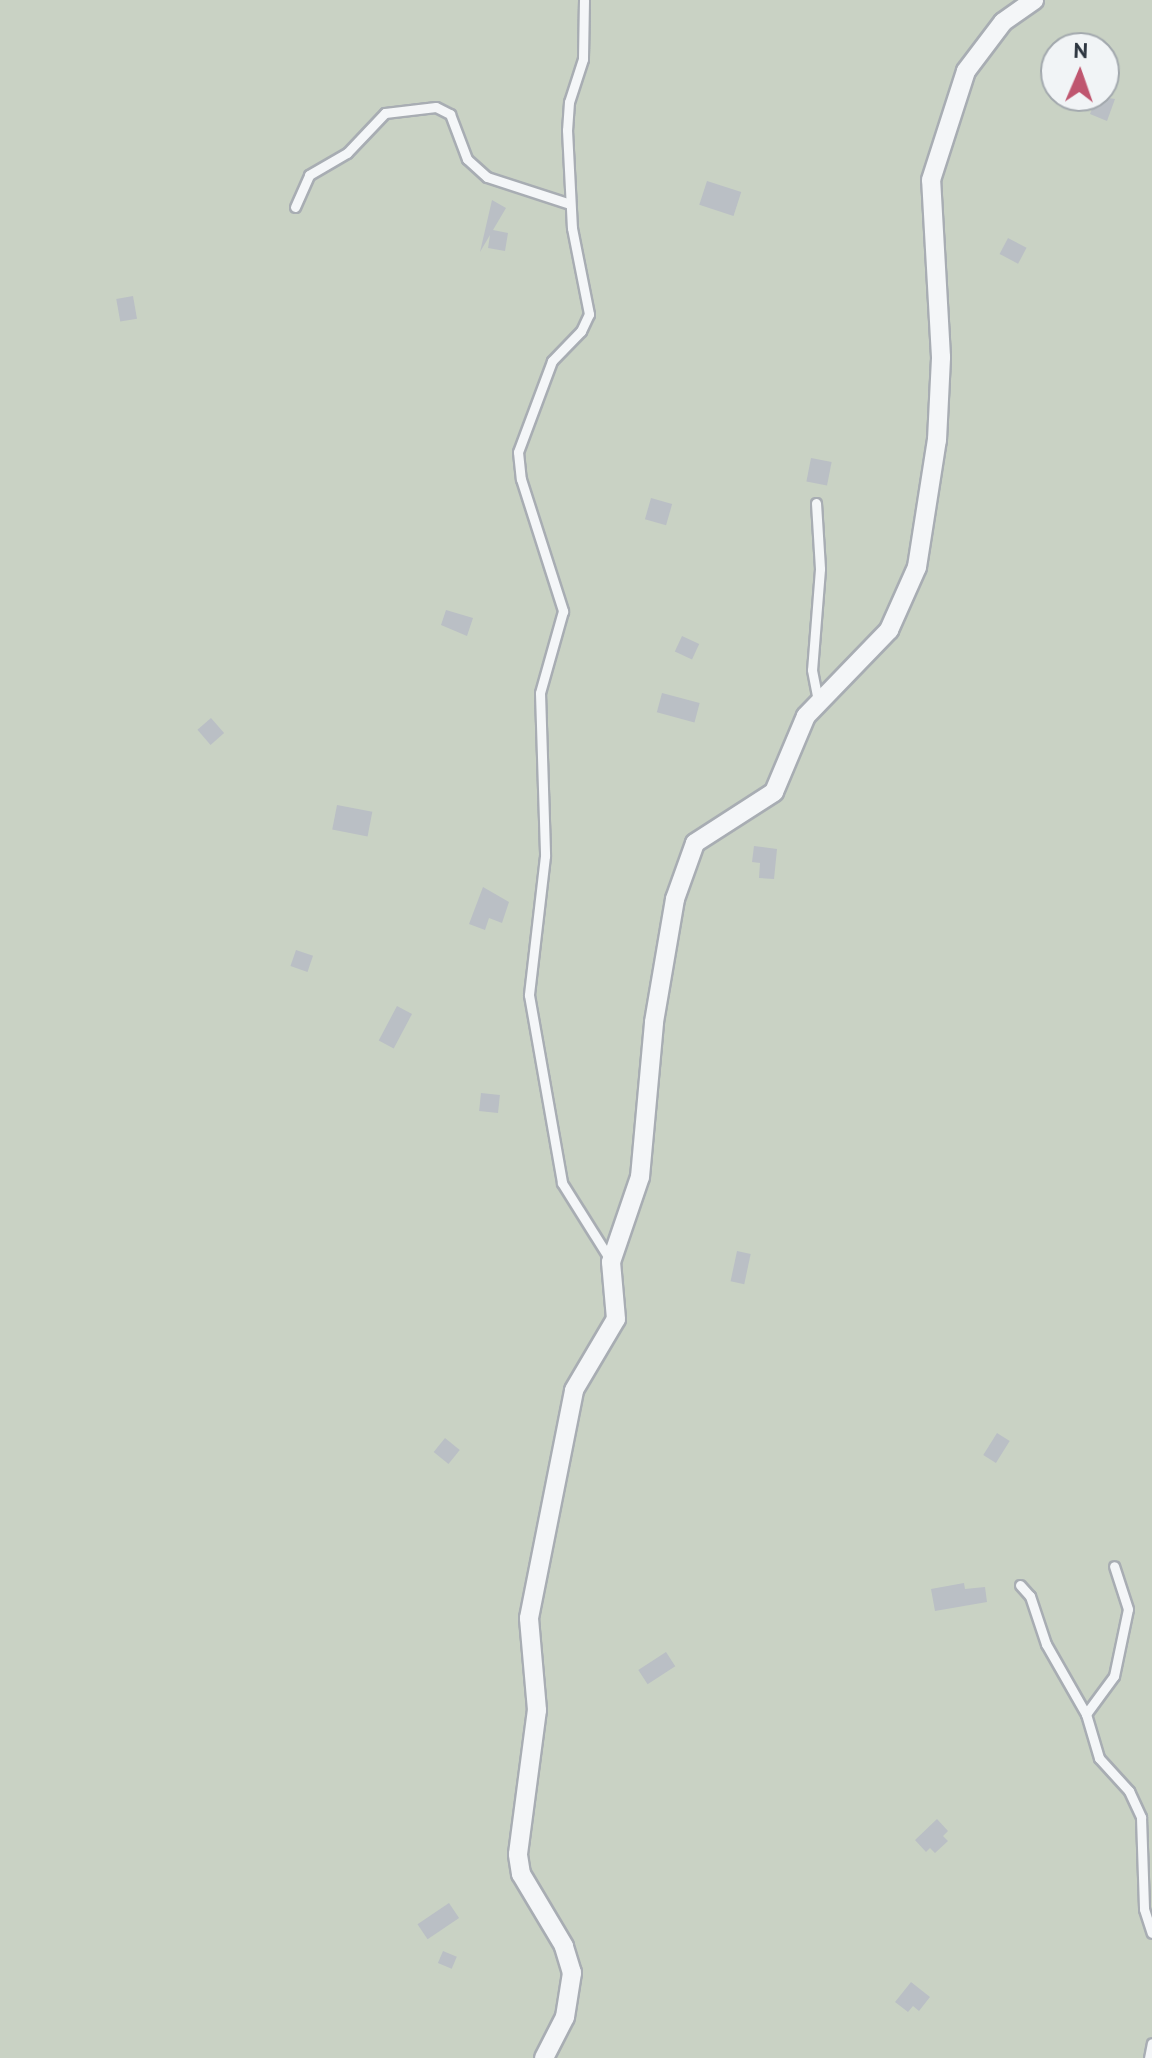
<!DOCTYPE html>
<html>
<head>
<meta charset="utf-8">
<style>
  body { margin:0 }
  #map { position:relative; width:1152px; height:2058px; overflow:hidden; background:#e2e5e9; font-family:"PT Sans",sans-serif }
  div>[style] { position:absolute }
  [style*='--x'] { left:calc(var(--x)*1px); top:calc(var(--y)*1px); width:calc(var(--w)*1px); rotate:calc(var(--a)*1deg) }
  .green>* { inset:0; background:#c9d2c4 }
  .building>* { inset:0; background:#babfc5; transform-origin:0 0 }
  .roads { filter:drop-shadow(2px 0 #a8adb3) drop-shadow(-2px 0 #a8adb3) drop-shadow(0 2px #a8adb3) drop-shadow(0 -2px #a8adb3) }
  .service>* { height:9px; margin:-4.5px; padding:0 4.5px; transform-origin:4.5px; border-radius:4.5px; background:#f4f6f8 }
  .minor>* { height:18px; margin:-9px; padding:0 9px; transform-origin:9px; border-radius:9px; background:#f4f6f8 }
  span { translate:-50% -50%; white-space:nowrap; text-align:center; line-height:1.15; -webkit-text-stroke:7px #f1f4f6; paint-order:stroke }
  .north { position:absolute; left:1040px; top:32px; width:80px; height:80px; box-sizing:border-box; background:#f1f4f6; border:2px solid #a2a8ad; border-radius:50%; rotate:2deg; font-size:22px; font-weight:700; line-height:32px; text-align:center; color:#2c353f }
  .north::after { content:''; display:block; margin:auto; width:28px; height:36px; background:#bf566f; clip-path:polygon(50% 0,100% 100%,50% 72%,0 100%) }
</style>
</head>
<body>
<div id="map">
  <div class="green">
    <i style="clip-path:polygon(evenodd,0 0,1152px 0,1152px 2058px,0 2058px,0 0,1056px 48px,1104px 48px,1104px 96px,1056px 96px,1056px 48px)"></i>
  </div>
  <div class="building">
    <i style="clip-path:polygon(1097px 96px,1115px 99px,1107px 121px,1090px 114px)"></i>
    <i style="left:707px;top:181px;width:36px;height:25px;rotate:18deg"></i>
    <i style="clip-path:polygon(492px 200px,506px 208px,493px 230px,508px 233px,505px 251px,488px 248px,490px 235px,480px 252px)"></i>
    <i style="left:1008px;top:238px;width:21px;height:18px;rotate:28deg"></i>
    <i style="left:133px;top:296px;width:23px;height:17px;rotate:80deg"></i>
    <i style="left:811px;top:458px;width:21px;height:24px;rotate:11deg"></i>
    <i style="left:651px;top:498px;width:22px;height:22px;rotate:16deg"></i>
    <i style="clip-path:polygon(446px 610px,473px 618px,467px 636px,441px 625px)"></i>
    <i style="left:682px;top:636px;width:19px;height:17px;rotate:25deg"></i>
    <i style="left:662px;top:693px;width:39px;height:20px;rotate:15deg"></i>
    <i style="left:211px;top:718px;width:20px;height:18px;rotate:49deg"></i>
    <i style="left:337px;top:805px;width:36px;height:25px;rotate:11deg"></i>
    <i style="clip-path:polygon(754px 846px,777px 849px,774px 879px,759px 878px,760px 863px,752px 862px)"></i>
    <i style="clip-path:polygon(483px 887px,509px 902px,502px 923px,489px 918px,485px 930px,469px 924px)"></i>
    <i style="left:296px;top:950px;width:18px;height:17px;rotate:19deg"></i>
    <i style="left:397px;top:1006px;width:17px;height:39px;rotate:28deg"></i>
    <i style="left:481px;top:1093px;width:19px;height:18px;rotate:6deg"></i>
    <i style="left:737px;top:1251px;width:14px;height:31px;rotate:12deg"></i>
    <i style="left:997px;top:1433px;width:15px;height:26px;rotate:32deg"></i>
    <i style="left:445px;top:1438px;width:19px;height:18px;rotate:39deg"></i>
    <i style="clip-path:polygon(964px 1583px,965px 1589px,985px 1587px,987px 1602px,935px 1611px,931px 1589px)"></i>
    <i style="left:666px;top:1652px;width:17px;height:33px;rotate:57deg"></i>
    <i style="clip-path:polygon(937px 1819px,948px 1831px,943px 1836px,948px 1841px,935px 1853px,930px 1848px,926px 1852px,915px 1840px)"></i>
    <i style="left:449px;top:1903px;width:18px;height:38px;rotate:56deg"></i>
    <i style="left:443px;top:1951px;width:15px;height:13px;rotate:23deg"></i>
    <i style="clip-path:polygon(911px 1982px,930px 1997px,919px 2011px,913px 2006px,908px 2012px,895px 2002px)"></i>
  </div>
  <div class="roads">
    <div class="service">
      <i style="--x:584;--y:0;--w:59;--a:91"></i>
      <i style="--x:583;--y:59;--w:45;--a:108"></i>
      <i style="--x:569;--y:102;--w:28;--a:94"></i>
      <i style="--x:567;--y:130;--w:98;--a:87.1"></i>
      <i style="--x:572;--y:228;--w:88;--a:78.8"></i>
      <i style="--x:589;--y:314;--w:19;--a:115"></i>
      <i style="--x:581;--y:331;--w:42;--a:134"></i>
      <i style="--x:552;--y:361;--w:97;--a:110.5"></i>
      <i style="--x:518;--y:452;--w:27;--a:84"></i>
      <i style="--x:521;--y:479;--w:139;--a:72.3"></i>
      <i style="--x:563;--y:611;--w:85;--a:105.7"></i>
      <i style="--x:540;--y:693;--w:163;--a:88.2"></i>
      <i style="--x:545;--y:856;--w:140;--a:96.6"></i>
      <i style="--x:529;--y:995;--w:191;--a:80"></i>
      <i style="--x:562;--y:1183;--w:92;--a:57.9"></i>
      <i style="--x:295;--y:207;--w:35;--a:-66"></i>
      <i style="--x:309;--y:175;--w:44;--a:-30.1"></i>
      <i style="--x:347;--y:153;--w:55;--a:-46.5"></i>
      <i style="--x:385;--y:113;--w:51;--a:-6.7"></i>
      <i style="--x:436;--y:107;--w:16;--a:27"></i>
      <i style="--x:450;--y:114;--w:48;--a:69.3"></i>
      <i style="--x:467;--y:159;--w:27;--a:42"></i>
      <i style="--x:487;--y:177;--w:87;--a:18"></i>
      <i style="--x:816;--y:503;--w:66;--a:86.5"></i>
      <i style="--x:820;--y:569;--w:101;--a:94.5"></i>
      <i style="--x:812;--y:670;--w:33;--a:79"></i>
      <i style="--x:1020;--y:1585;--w:15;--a:48"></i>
      <i style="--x:1030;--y:1596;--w:51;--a:71.6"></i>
      <i style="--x:1046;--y:1644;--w:81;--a:60.3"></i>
      <i style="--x:1086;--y:1714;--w:46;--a:73.5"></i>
      <i style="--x:1099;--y:1758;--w:45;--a:47.7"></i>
      <i style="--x:1129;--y:1791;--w:29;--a:65"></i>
      <i style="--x:1141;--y:1817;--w:92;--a:88.1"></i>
      <i style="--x:1144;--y:1909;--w:25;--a:72"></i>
      <i style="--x:1086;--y:1714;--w:47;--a:-53.6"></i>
      <i style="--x:1114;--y:1676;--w:68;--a:-78.2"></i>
      <i style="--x:1128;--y:1609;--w:45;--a:-108"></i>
      <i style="--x:1149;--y:2058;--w:15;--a:-79"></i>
    </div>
    <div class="minor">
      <i style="--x:544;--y:2058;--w:46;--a:-62.9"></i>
      <i style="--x:565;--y:2017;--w:45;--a:-81"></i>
      <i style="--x:572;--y:1973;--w:28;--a:-107"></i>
      <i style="--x:564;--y:1946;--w:84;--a:-120.8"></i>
      <i style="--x:521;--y:1874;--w:20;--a:-99"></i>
      <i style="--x:518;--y:1854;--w:145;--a:-82.5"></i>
      <i style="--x:537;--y:1710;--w:92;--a:-95"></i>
      <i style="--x:529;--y:1618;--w:232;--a:-78.8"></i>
      <i style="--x:574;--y:1390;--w:82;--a:-59.4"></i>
      <i style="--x:616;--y:1319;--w:57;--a:-95"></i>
      <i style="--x:611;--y:1262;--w:90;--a:-71.2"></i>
      <i style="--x:640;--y:1177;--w:156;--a:-84.8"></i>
      <i style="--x:654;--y:1022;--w:125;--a:-80.3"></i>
      <i style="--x:675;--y:899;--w:59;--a:-70.3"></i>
      <i style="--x:695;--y:843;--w:94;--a:-32.8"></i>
      <i style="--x:774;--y:792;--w:82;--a:-67.2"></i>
      <i style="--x:806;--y:716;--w:120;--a:-46"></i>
      <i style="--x:889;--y:630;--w:69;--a:-66"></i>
      <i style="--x:917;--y:567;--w:129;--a:-81.1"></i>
      <i style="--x:937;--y:440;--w:83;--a:-87.2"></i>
      <i style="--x:941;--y:357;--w:177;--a:-93.2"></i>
      <i style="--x:931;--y:180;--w:114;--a:-72.2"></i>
      <i style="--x:966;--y:71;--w:61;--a:-52.9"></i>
      <i style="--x:1003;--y:22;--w:38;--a:-35"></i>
    </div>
  </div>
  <div class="north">N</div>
</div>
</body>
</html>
